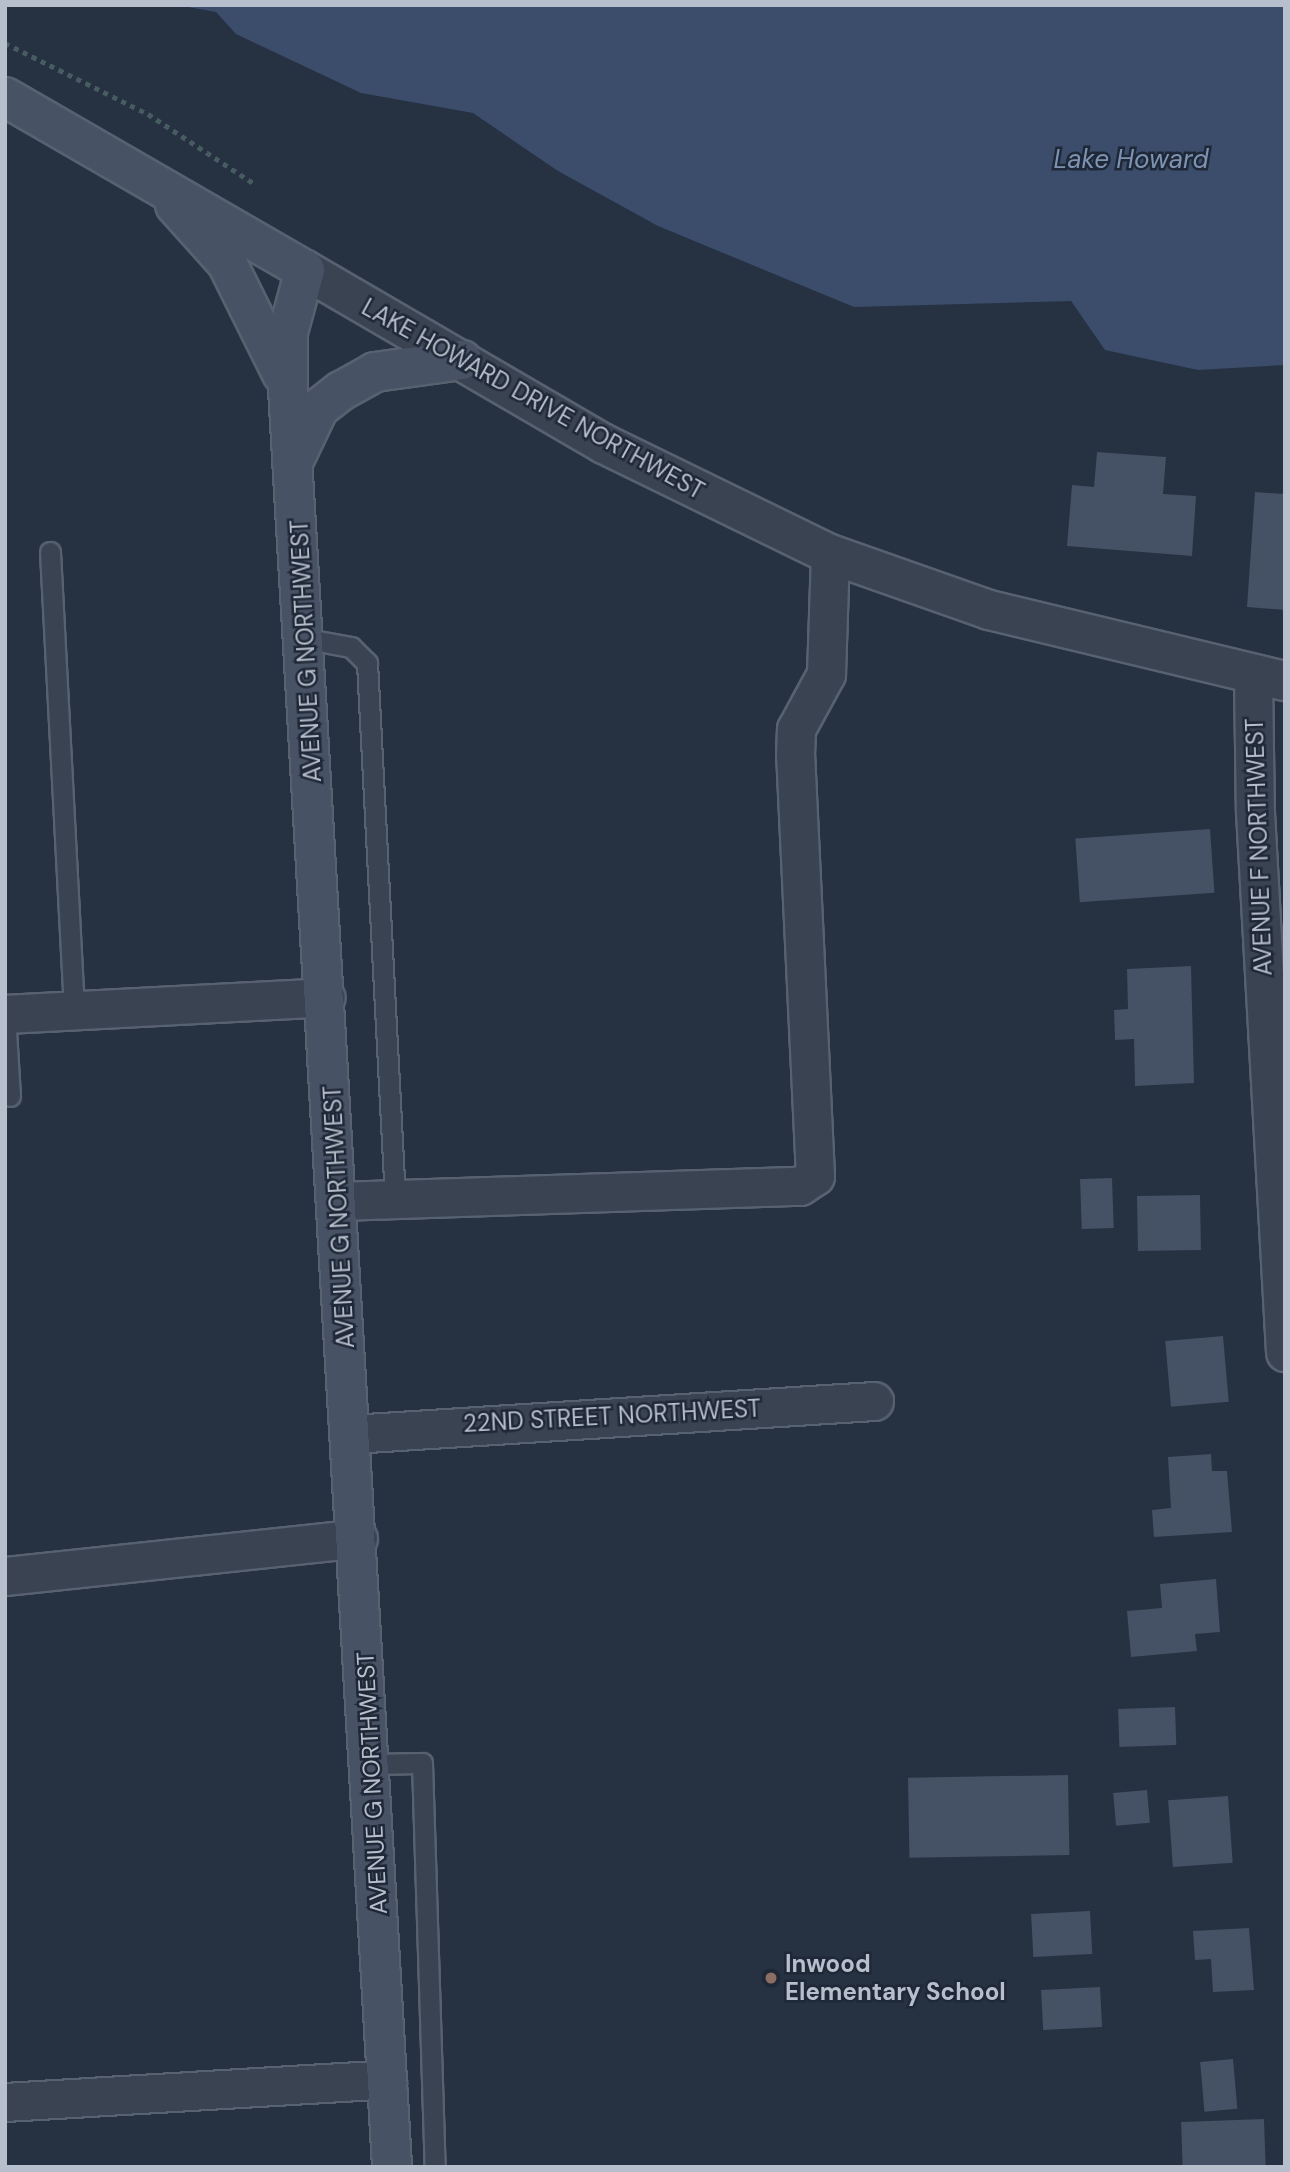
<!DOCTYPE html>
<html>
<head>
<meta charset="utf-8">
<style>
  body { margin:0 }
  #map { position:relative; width:1290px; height:2172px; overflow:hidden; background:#263142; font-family:"DM Sans",sans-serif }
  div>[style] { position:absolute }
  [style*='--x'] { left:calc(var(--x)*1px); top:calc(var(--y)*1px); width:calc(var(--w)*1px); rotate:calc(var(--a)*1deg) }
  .water>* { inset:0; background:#3b4d6b }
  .building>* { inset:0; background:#455164; transform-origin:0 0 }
  .path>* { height:4.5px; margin-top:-2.25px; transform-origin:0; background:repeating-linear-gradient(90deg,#465c60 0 5px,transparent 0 10px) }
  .roads { filter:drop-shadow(2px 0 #58616f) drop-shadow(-2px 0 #58616f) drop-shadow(0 2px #58616f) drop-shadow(0 -2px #58616f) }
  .service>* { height:19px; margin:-9.5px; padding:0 9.5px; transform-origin:9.5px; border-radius:9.5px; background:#3a4352 }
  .minor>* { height:37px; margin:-18.5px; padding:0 18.5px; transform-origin:18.5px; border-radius:18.5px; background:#3a4352 }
  .tertiary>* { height:38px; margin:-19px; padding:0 19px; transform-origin:19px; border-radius:19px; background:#3a4352 }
  .secondary>* { height:38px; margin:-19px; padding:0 19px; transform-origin:19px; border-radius:19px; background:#485265 }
  .dots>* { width:19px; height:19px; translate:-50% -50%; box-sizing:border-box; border:4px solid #1f2837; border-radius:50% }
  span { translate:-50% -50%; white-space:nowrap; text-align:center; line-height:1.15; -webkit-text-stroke:5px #1f2837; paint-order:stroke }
  .street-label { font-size:24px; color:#b7becc }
  .poi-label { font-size:24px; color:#b7becc; font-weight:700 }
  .left { translate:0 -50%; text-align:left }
  .water-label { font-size:26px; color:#7e93b3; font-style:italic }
  .frame { position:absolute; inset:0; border:7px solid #b7becc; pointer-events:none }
</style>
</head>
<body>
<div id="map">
  <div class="water">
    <i style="clip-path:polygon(177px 5px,1285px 5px,1285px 365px,1198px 370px,1105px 350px,1071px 301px,854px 307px,658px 226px,558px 171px,473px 113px,361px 93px,236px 34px,216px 12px)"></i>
  </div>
  <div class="building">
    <i style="clip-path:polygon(1097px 452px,1166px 457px,1163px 494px,1196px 496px,1192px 556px,1067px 546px,1072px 485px,1094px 487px)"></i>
    <i style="clip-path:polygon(1255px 492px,1285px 494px,1285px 610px,1247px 607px)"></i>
    <i style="left:1210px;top:829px;width:64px;height:135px;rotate:86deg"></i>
    <i style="clip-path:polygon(1191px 966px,1194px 1083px,1135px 1086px,1134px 1039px,1115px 1040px,1114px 1010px,1128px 1009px,1127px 969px)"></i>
    <i style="left:1112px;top:1178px;width:50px;height:32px;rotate:88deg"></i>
    <i style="left:1200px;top:1195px;width:55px;height:63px;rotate:89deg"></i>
    <i style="left:1223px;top:1336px;width:66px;height:58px;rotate:85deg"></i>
    <i style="clip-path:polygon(1211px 1454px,1212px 1471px,1227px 1471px,1232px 1532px,1154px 1537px,1152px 1510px,1171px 1508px,1168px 1457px)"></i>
    <i style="clip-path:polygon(1216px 1579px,1220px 1632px,1195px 1634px,1197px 1651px,1131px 1657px,1127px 1611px,1162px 1608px,1160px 1584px)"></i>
    <i style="left:1175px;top:1707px;width:38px;height:57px;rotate:88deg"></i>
    <i style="left:1068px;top:1775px;width:80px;height:160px;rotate:89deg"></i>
    <i style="left:1147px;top:1790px;width:33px;height:34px;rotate:85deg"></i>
    <i style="left:1228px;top:1796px;width:67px;height:60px;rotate:86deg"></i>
    <i style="left:1090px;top:1911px;width:43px;height:59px;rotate:87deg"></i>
    <i style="clip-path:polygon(1249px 1928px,1254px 1990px,1213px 1992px,1211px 1959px,1195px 1960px,1193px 1931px)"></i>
    <i style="left:1100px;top:1987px;width:40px;height:59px;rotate:87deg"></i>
    <i style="left:1233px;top:2059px;width:50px;height:33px;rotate:85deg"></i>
    <i style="left:1264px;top:2119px;width:46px;height:83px;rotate:88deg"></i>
  </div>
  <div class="path">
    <i style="--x:5;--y:43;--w:160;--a:26.4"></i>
    <i style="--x:148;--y:114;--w:129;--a:33.3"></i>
  </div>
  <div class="roads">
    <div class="service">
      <i style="--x:50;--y:552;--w:459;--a:87"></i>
      <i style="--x:307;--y:639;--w:45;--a:10.3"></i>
      <i style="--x:351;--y:647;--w:23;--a:45"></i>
      <i style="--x:367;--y:663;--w:537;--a:87.01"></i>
      <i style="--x:5;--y:1014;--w:82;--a:86.5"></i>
      <i style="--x:371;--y:1764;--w:51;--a:-1.1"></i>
      <i style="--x:422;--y:1763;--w:404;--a:88.2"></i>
    </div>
    <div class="minor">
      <i style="--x:1253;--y:676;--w:136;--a:89.2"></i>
      <i style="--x:1255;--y:812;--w:541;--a:86.82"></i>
      <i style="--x:5;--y:1014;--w:321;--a:-3"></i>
      <i style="--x:338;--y:1201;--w:462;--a:-1.9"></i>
      <i style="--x:800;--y:1186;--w:18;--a:-34"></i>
      <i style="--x:815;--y:1176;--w:420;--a:-92.7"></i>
      <i style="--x:795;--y:756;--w:27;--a:-88"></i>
      <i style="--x:796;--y:729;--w:63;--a:-61.4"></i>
      <i style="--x:826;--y:674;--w:120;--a:-88.1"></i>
      <i style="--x:351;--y:1434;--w:524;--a:-3.61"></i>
      <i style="--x:5;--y:1576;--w:355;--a:-6.1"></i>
      <i style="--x:5;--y:2102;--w:383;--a:-3.4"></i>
    </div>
    <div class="tertiary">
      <i style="--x:305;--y:270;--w:346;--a:30.2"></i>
      <i style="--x:604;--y:444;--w:251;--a:26"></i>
      <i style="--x:830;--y:554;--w:169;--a:19.4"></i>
      <i style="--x:989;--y:610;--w:304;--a:13.5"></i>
    </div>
    <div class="secondary">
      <i style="--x:5;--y:97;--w:346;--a:30"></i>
      <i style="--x:305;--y:270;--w:64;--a:105.3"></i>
      <i style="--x:288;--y:332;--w:57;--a:90"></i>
      <i style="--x:288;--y:389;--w:1781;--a:86.65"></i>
      <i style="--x:175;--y:205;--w:78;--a:48.1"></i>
      <i style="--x:227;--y:263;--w:124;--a:63.6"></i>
      <i style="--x:295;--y:458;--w:55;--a:-64.4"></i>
      <i style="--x:319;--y:408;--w:28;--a:-38"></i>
      <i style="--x:341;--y:391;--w:39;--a:-29"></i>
      <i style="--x:375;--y:372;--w:88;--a:-7.9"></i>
    </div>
  </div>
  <div class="dots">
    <i style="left:771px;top:1978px;background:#8d6e63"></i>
  </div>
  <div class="street-label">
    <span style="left:533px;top:399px;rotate:29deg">LAKE HOWARD DRIVE NORTHWEST</span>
    <span style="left:306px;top:651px;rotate:-93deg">AVENUE G NORTHWEST</span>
    <span style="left:1259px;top:847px;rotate:-92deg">AVENUE F NORTHWEST</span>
    <span style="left:339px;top:1217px;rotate:-93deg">AVENUE G NORTHWEST</span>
    <span style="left:612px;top:1416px;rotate:-3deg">22ND STREET NORTHWEST</span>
    <span style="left:372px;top:1783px;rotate:-93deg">AVENUE G NORTHWEST</span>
  </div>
  <div class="poi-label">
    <span class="left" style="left:785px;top:1978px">Inwood<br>Elementary School</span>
  </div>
  <div class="water-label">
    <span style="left:1131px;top:160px">Lake Howard</span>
  </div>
  <div class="frame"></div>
</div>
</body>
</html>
